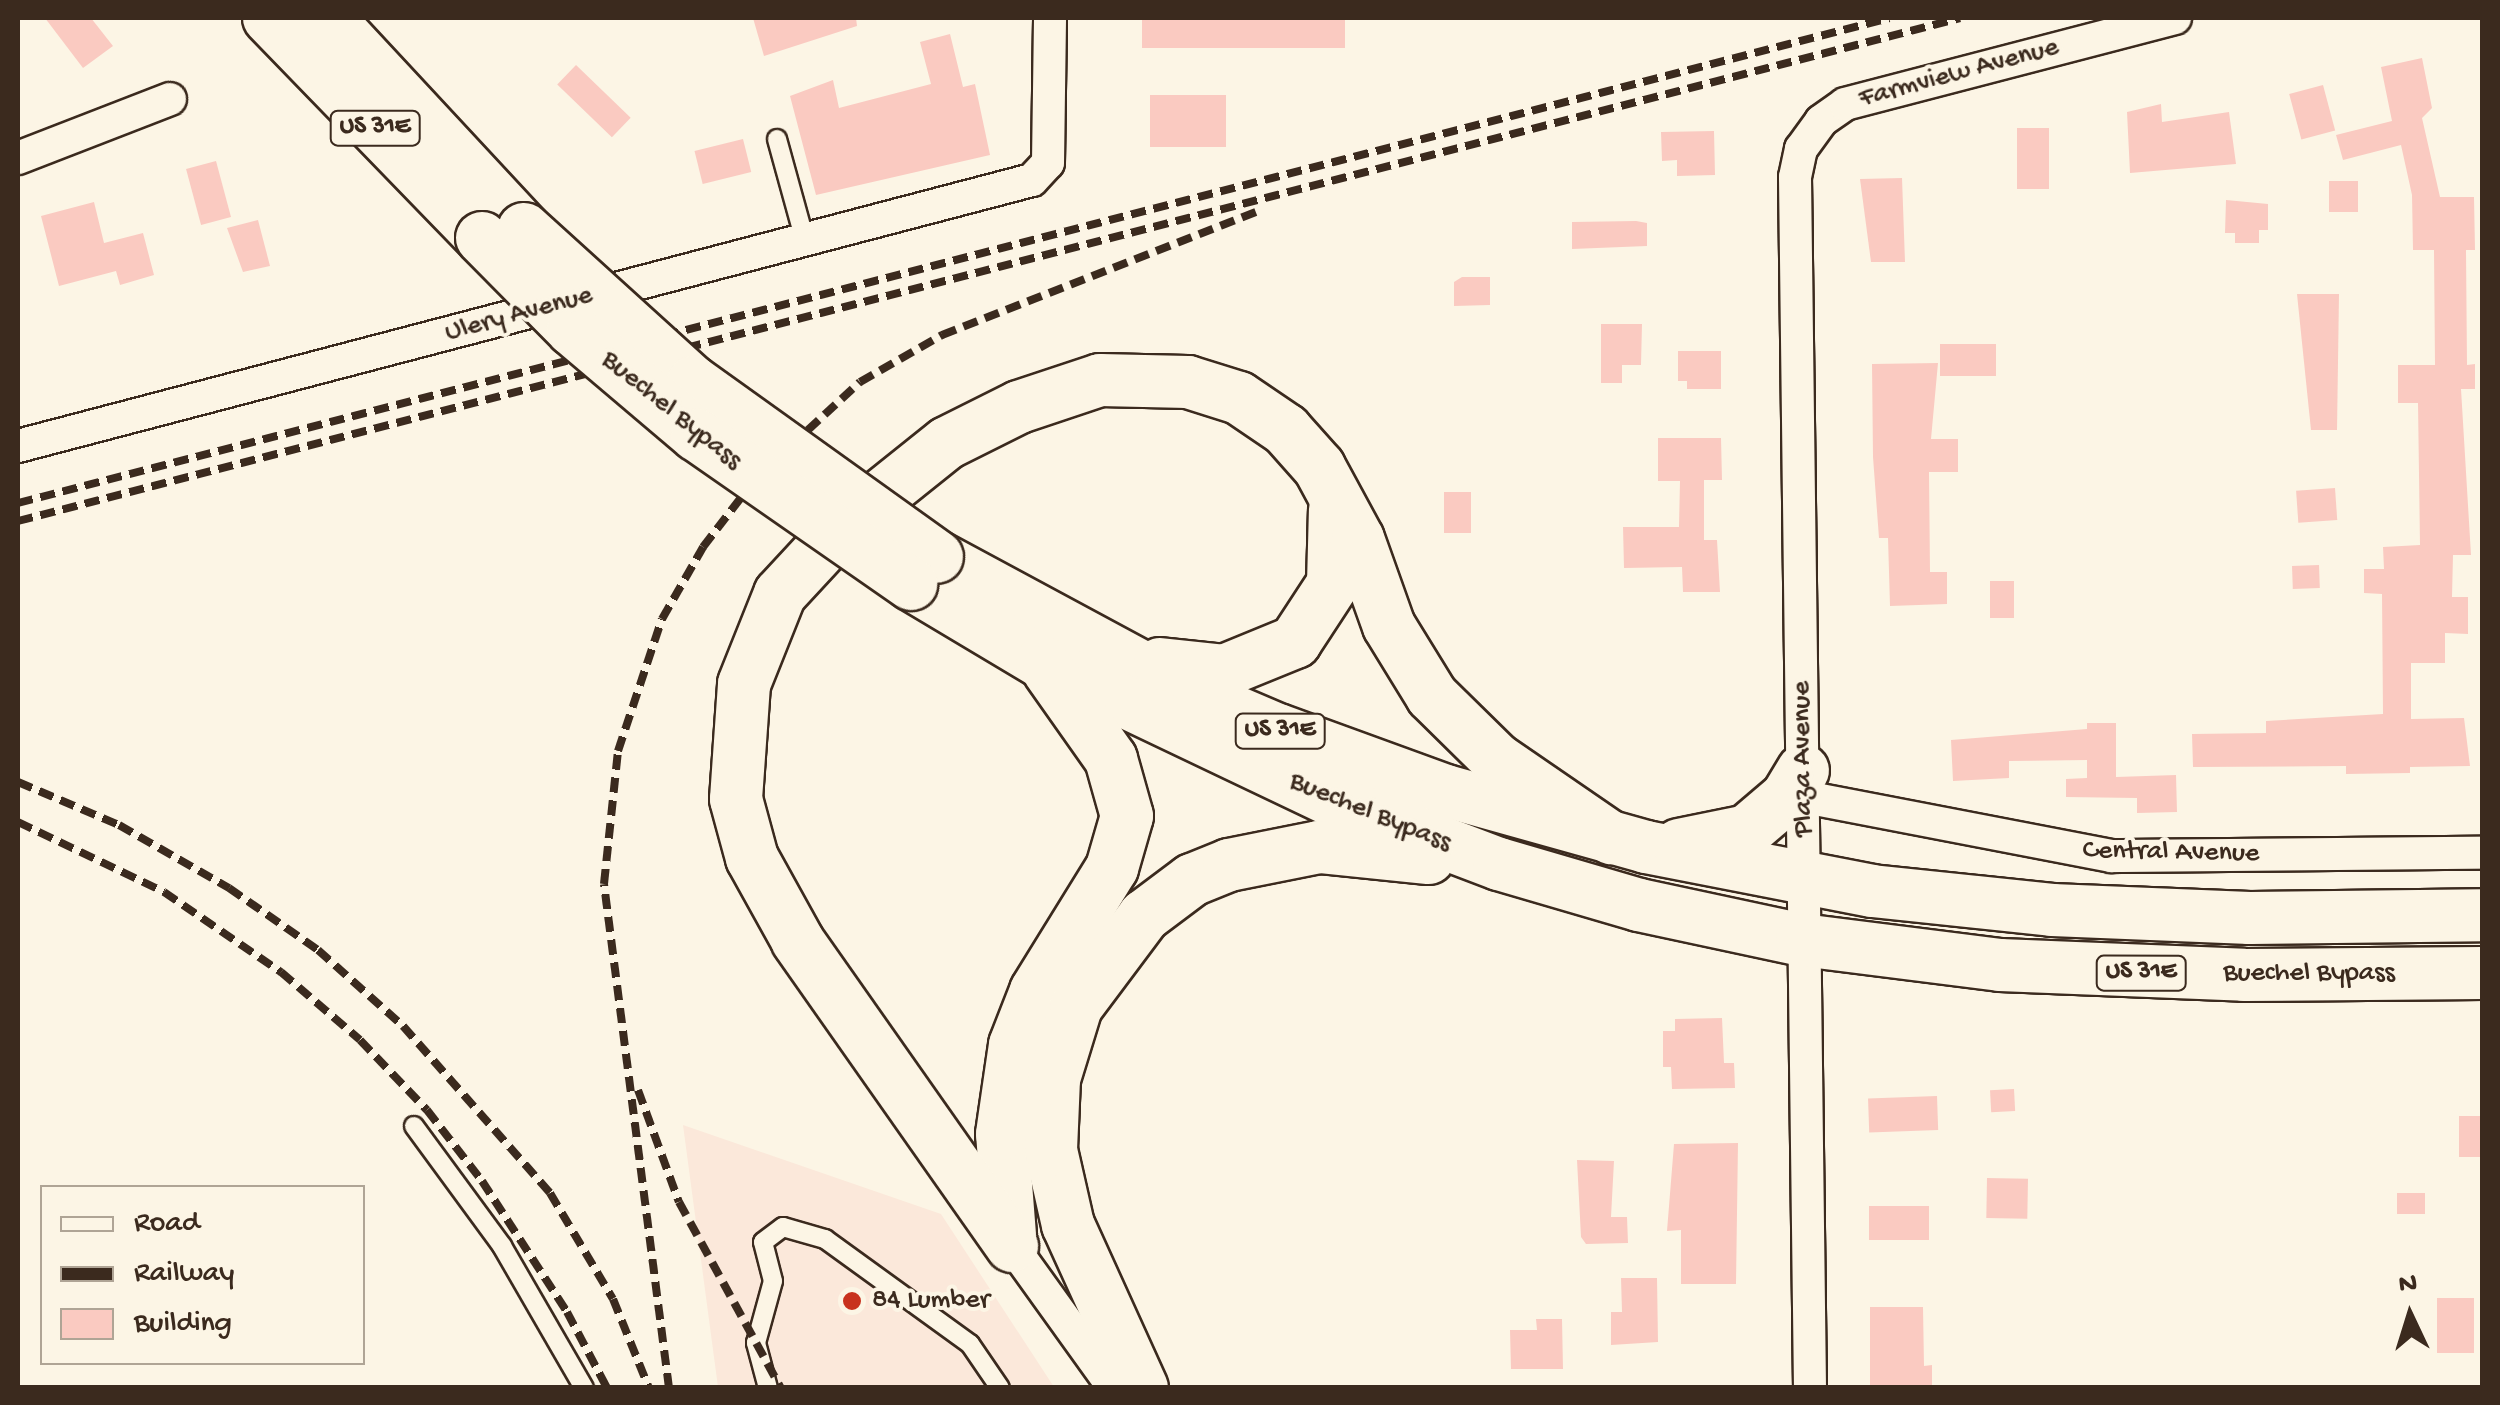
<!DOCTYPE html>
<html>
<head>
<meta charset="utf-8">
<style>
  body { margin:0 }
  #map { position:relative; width:2500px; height:1405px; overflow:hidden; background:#fcf5e5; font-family:"Gochi Hand",sans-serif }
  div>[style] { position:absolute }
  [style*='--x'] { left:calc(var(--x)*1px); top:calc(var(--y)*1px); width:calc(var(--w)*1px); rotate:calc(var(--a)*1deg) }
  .built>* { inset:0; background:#fbe8da }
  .building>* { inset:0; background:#facac1; transform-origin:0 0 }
  .roads { filter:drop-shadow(2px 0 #3b2a1e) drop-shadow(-2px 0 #3b2a1e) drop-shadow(0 2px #3b2a1e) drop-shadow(0 -2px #3b2a1e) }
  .service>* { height:18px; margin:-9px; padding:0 9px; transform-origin:9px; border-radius:9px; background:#fcf5e5 }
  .minor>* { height:32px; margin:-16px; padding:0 16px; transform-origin:16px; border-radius:16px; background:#fcf5e5 }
  .primary>* { height:52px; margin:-26px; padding:0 26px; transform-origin:26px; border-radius:26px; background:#fcf5e5 }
  .rail>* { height:8px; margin-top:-4px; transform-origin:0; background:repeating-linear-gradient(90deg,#3b2a1e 0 15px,transparent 0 23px) }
  .bridges { filter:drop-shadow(2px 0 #3b2a1e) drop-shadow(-2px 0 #3b2a1e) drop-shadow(0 2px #3b2a1e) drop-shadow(0 -2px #3b2a1e) }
  .primary-bridge>* { height:52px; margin:-26px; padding:0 26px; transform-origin:26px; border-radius:26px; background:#fcf5e5 }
  .dots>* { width:28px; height:28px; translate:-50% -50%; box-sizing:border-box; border:5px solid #fcf5e5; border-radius:50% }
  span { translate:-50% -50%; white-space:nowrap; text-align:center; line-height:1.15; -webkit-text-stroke:8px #fcf5e5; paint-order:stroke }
  .shield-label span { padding:2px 8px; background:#fcf5e5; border:2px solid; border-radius:8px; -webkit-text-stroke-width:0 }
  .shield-label { font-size:25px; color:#3b2a1e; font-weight:700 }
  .street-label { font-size:28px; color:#3b2a1e }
  .poi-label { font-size:28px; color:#3b2a1e }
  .left { translate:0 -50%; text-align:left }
  .frame { position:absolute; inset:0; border:20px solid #3b2a1e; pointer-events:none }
  .legend { position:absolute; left:40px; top:1185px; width:325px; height:180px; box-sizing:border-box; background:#fcf5e5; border:2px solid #afa495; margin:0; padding:12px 18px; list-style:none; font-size:30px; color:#3b2a1e }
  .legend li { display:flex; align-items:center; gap:20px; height:50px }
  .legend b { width:50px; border:2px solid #afa495 }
  .north { position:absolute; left:2360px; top:1265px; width:100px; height:100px; -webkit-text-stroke:8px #fcf5e5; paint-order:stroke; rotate:356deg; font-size:28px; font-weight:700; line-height:40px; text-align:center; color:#3b2a1e }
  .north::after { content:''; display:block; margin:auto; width:35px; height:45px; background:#3b2a1e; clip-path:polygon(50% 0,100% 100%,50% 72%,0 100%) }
</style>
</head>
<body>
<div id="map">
  <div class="built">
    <i style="clip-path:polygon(683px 1125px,941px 1214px,1054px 1387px,718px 1387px)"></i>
  </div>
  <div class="building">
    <i style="clip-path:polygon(45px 18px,91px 18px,113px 46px,83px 68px)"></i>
    <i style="clip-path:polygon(753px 18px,856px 18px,857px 26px,764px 56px)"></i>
    <i style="left:1142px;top:18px;width:203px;height:30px"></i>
    <i style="clip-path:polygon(950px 34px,963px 87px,975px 84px,990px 155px,816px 195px,790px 96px,833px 80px,839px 108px,931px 84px,920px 42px)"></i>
    <i style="clip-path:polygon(2422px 58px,2432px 108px,2422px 118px,2440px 197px,2474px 197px,2475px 250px,2466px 250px,2467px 365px,2475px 364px,2475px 389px,2461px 389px,2471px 555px,2453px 555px,2452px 597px,2468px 597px,2468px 634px,2445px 633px,2445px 663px,2411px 663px,2411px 719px,2464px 718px,2470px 766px,2410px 767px,2410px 773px,2346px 774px,2346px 766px,2193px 767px,2192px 734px,2266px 733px,2266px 721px,2383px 714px,2382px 594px,2364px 593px,2364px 569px,2384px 569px,2383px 547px,2420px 545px,2418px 403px,2398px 403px,2398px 365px,2435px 365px,2434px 250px,2413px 250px,2412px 195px,2401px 145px,2343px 160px,2336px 135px,2392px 121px,2381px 67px)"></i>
    <i style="left:576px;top:65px;width:76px;height:27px;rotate:44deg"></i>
    <i style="left:2323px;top:85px;width:47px;height:35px;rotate:75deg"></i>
    <i style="left:1150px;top:95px;width:76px;height:52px"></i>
    <i style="clip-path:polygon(2161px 104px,2162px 122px,2229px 112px,2236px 164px,2130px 173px,2127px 112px)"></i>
    <i style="left:2017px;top:128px;width:32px;height:61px"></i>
    <i style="clip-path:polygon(1714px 131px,1715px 175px,1677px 176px,1677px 160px,1662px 161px,1661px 132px)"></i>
    <i style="left:743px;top:139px;width:34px;height:50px;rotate:76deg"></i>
    <i style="left:216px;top:161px;width:58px;height:31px;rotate:75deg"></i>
    <i style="clip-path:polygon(1902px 178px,1905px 262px,1871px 262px,1860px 179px)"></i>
    <i style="left:2358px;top:181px;width:31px;height:29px;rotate:90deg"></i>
    <i style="clip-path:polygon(2226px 200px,2268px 204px,2268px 230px,2259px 230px,2259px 243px,2235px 243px,2235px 233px,2225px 233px)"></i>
    <i style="clip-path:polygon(94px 202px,104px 243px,143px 233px,154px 275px,120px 285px,116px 271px,59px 286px,41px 216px)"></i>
    <i style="clip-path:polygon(258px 220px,270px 266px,243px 272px,227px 228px)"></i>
    <i style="clip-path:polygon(1636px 221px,1647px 223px,1647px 246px,1572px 249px,1572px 222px)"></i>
    <i style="clip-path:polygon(1462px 277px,1490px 277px,1490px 305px,1454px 306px,1454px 282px)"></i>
    <i style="clip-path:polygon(2297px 294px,2339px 294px,2337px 430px,2311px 430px)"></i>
    <i style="clip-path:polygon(1601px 324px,1642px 324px,1641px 365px,1622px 365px,1622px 383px,1601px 383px)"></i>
    <i style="left:1996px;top:344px;width:32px;height:56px;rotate:90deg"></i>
    <i style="clip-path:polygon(1678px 351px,1721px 351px,1721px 389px,1687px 389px,1687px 381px,1678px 381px)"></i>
    <i style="clip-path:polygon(1938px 363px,1931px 439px,1958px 439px,1958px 472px,1929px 472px,1930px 572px,1947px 572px,1947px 604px,1890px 606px,1888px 538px,1879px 538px,1873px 457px,1872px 364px)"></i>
    <i style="clip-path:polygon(1658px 438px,1721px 438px,1722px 480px,1704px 480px,1704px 540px,1717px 540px,1720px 592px,1683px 592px,1682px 567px,1624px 568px,1623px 527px,1679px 527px,1680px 481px,1658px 481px)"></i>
    <i style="left:2335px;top:488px;width:32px;height:39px;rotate:86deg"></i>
    <i style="left:1444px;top:492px;width:27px;height:41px"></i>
    <i style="left:2319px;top:565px;width:23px;height:27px;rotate:88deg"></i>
    <i style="left:1990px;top:581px;width:24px;height:37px"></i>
    <i style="clip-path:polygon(2087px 723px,2116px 723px,2116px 777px,2176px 775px,2177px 812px,2137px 813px,2137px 798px,2066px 797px,2066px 779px,2087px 778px,2087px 760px,2009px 761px,2009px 778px,1953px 781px,1951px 740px,2087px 729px)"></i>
    <i style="clip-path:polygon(1722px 1018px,1724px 1063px,1734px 1063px,1735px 1088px,1672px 1089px,1671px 1067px,1663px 1067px,1663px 1031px,1675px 1031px,1675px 1019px)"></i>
    <i style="left:2014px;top:1089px;width:22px;height:24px;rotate:87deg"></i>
    <i style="left:1937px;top:1096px;width:34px;height:69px;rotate:88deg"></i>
    <i style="left:2459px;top:1116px;width:23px;height:41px"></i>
    <i style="clip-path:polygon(1738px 1143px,1736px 1284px,1681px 1284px,1681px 1230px,1667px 1231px,1674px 1144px)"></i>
    <i style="clip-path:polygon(1577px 1160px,1614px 1161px,1611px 1217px,1627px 1217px,1628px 1243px,1586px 1244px,1581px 1237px)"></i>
    <i style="left:1987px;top:1178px;width:41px;height:40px;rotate:1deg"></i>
    <i style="left:2425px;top:1193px;width:21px;height:28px;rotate:90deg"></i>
    <i style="left:1929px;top:1206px;width:34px;height:60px;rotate:90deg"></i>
    <i style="clip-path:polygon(1621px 1278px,1657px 1278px,1658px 1342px,1611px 1345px,1611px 1312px,1622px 1312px)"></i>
    <i style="left:2437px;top:1298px;width:37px;height:55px"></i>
    <i style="clip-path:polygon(1870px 1307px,1923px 1307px,1924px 1366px,1932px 1365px,1932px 1388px,1870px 1388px)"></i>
    <i style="clip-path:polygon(1536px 1319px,1562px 1319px,1563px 1369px,1511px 1369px,1510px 1330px,1537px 1330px)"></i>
  </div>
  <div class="roads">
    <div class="service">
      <i style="--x:777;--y:139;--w:106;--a:74.6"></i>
      <i style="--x:414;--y:1126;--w:149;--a:53.7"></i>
      <i style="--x:502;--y:1246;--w:164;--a:60"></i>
      <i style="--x:768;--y:1388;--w:47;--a:-104.9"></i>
      <i style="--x:756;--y:1343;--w:64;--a:-74.7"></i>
      <i style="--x:773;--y:1281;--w:40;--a:-104.4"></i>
      <i style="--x:763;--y:1242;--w:25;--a:-37"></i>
      <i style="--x:783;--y:1227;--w:44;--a:15.9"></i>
      <i style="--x:825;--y:1239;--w:179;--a:35.9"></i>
      <i style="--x:970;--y:1344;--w:53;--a:55.7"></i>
    </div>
    <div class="minor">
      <i style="--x:18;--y:158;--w:163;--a:-21.2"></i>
      <i style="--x:18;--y:446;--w:1048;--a:-14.7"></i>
      <i style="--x:1032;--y:180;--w:23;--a:-47"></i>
      <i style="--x:1048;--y:163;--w:145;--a:-89.2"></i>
      <i style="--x:1805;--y:797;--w:312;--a:10.9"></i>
      <i style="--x:2111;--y:856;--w:371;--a:-0.5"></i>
      <i style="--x:1012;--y:1246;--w:175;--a:54.3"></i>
      <i style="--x:1810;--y:1388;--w:1211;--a:-90.71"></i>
      <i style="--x:1795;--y:177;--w:29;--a:-78"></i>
      <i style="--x:1801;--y:149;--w:34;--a:-54"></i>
      <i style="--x:1821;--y:121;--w:29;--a:-35"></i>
      <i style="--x:1845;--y:104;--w:341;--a:-14.6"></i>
    </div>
    <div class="primary">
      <i style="--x:269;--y:18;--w:306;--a:45.9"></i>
      <i style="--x:328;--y:18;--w:288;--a:47.1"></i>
      <i style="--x:937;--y:557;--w:283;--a:28.3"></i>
      <i style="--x:1186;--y:691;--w:100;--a:23"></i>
      <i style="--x:1278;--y:730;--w:179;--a:20"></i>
      <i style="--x:1446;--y:791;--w:208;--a:15.6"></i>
      <i style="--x:1646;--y:847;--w:230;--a:11"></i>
      <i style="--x:1872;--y:891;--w:181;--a:6"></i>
      <i style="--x:2052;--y:910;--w:198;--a:2.3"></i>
      <i style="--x:2250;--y:918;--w:232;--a:-0.7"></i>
      <i style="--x:911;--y:584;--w:152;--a:30.8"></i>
      <i style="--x:1042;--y:662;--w:322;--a:25.5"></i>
      <i style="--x:1333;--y:801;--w:178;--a:20.8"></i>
      <i style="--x:1499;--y:864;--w:146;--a:16.3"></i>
      <i style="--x:1639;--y:905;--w:167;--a:12.1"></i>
      <i style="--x:1802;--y:940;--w:200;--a:7.2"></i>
      <i style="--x:2000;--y:965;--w:244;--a:2.3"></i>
      <i style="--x:2244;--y:975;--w:238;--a:-0.5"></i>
      <i style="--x:1160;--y:664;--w:64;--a:6.2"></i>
      <i style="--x:1224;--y:671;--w:77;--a:-22.2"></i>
      <i style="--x:1295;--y:642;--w:69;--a:-56.8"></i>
      <i style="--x:1333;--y:584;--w:74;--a:-88.5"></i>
      <i style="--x:1679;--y:845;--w:69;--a:-11.6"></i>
      <i style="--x:1747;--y:831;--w:52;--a:-40.4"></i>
      <i style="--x:1787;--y:797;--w:31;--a:-59"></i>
      <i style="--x:1010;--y:1235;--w:101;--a:-94.5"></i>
      <i style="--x:1002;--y:1134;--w:90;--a:-81.7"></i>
      <i style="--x:1015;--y:1045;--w:58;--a:-68.7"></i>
      <i style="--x:1036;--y:991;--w:145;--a:-58.3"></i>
      <i style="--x:1112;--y:868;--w:54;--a:-73.9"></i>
      <i style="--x:1127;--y:816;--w:59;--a:-105.7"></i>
      <i style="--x:1111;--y:759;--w:108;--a:-125.2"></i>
      <i style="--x:1012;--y:1246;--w:373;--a:-125.1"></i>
      <i style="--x:798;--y:941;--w:95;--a:-119"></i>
      <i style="--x:752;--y:858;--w:61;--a:-105.2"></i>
      <i style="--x:736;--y:799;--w:115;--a:-86"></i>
      <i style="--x:744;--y:684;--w:97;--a:-68.2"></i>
      <i style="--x:780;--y:594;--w:91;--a:-47.2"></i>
      <i style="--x:842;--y:527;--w:134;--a:-38.7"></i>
      <i style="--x:947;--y:443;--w:80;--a:-26.6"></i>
      <i style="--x:1019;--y:407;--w:85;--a:-18.4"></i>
      <i style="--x:1100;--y:380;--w:88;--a:1.3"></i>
      <i style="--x:1188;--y:382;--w:53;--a:17.4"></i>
      <i style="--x:1239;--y:398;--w:57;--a:34.2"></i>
      <i style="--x:1286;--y:430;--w:50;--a:48.3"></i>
      <i style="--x:1319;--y:467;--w:82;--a:61.6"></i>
      <i style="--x:1358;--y:539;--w:92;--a:70.4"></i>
      <i style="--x:1389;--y:626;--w:82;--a:58.4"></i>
      <i style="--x:1432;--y:696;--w:90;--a:44.5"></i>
      <i style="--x:1496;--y:759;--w:140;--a:34.5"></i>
      <i style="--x:1142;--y:1388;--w:179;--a:-114.4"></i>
      <i style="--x:1068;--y:1225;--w:77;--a:-102.8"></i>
      <i style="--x:1051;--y:1150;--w:71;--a:-87.6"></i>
      <i style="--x:1054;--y:1079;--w:75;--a:-73"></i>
      <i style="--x:1076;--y:1007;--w:114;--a:-53.2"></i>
      <i style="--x:1144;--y:916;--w:60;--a:-36.9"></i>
      <i style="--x:1192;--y:880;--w:40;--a:-22"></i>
      <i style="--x:1229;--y:865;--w:92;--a:-11.3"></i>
      <i style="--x:1319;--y:847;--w:110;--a:5.8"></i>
    </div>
  </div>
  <div class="rail">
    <i style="--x:18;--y:503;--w:1933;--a:-14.53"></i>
    <i style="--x:18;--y:521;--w:2006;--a:-14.52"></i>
    <i style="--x:18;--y:782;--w:110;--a:23.1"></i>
    <i style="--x:119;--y:825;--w:127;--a:29.8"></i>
    <i style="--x:229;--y:888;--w:108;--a:34.9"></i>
    <i style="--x:318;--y:950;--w:114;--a:41.8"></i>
    <i style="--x:403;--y:1026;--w:222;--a:48.6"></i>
    <i style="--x:550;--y:1193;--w:123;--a:59.3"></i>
    <i style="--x:613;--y:1299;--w:96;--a:68"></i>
    <i style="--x:18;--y:822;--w:162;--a:25.6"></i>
    <i style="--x:164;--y:892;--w:142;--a:34.4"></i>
    <i style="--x:281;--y:972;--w:104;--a:40.7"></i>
    <i style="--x:360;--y:1040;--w:97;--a:46.3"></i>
    <i style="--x:427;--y:1110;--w:90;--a:52.2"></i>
    <i style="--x:482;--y:1181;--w:156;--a:57"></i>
    <i style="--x:567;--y:1312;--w:86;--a:62.2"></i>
    <i style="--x:638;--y:1090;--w:119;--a:69.9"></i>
    <i style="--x:679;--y:1202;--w:212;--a:61.3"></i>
    <i style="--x:669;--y:1388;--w:508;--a:-97.35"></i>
    <i style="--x:604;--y:884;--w:134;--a:-84"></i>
    <i style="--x:618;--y:751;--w:139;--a:-71.6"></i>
    <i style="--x:662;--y:619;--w:83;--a:-60.3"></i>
    <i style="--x:703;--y:547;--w:88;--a:-52.4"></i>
    <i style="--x:757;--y:477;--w:140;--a:-42.7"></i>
    <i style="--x:860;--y:382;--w:95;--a:-29.8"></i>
    <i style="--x:942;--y:335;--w:337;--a:-21.4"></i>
  </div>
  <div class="bridges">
    <div class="primary-bridge">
      <i style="--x:524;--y:229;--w:228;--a:42.2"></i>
      <i style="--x:693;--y:382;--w:300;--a:35.6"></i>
      <i style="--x:482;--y:238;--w:129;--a:45.3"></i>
      <i style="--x:573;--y:330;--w:162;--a:40.3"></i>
      <i style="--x:697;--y:435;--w:261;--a:34.8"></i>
    </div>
  </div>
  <div class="dots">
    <i style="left:852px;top:1301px;background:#c8321e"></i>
  </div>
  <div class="shield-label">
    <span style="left:375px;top:128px">US 31E</span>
    <span style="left:1280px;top:731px">US 31E</span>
    <span style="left:2141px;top:973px">US 31E</span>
  </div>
  <div class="street-label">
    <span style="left:1959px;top:74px;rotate:-15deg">Farmview Avenue</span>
    <span style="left:519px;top:315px;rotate:-15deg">Ulery Avenue</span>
    <span style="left:671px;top:411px;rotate:39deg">Buechel Bypass</span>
    <span style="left:1804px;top:759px;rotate:-91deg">Plaza Avenue</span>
    <span style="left:1370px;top:813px;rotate:22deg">Buechel Bypass</span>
    <span style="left:2171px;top:853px;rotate:1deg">Central Avenue</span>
    <span style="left:2309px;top:974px">Buechel Bypass</span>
  </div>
  <div class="poi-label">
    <span class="left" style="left:872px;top:1301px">84 Lumber</span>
  </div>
  <div class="frame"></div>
  <ul class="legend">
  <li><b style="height:12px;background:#fcf5e5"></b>Road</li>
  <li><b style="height:12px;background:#3b2a1e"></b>Railway</li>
  <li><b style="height:28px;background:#facac1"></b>Building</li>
  </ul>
  <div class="north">N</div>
</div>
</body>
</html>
